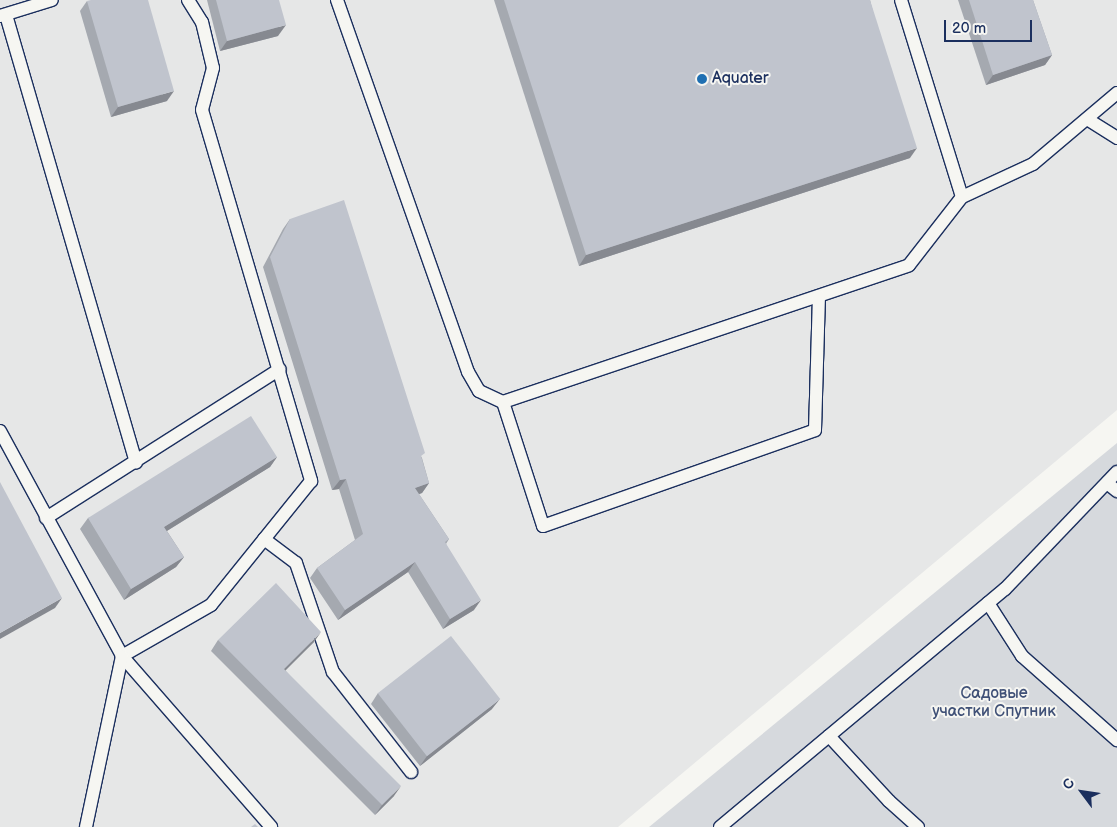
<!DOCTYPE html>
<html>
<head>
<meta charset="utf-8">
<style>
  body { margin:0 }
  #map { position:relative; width:1117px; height:827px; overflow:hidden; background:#f6f6f2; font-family:"Balsamiq Sans",sans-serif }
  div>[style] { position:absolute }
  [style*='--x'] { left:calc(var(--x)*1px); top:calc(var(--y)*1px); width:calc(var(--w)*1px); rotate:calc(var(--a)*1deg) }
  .built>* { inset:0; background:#e6e7e7 }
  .green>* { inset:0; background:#d6d9dd }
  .roads { filter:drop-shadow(1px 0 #1b2f5e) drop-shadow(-1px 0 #1b2f5e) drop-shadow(0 1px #1b2f5e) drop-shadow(0 -1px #1b2f5e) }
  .lane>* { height:12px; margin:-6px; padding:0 6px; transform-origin:6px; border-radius:6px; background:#f6f6f2 }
  .wall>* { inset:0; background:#a5a9b0 }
  .shaded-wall>* { inset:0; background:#868990 }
  .building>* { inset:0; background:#c0c4cd; transform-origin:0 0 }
  .dots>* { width:14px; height:14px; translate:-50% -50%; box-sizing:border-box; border:2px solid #f6f6f2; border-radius:50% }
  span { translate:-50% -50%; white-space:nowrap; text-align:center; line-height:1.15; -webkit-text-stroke:4px #f6f6f2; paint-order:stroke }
  .poi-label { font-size:16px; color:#1b2f5e }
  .left { translate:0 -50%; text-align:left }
  .park-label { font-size:16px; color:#405177 }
  .north { position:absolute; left:1057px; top:767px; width:50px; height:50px; -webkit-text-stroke:4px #f6f6f2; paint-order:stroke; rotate:301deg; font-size:14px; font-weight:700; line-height:20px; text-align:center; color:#1b2f5e }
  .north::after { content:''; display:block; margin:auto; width:18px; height:22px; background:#1b2f5e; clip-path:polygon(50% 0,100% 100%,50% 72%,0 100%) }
  .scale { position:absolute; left:944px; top:20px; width:88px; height:22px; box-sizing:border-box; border:2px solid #1b2f5e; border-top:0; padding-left:6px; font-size:15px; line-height:18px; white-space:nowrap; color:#1b2f5e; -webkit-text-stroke:4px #f6f6f2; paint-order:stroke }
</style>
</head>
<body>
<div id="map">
  <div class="built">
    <i style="clip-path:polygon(0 0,1117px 0,1117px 410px,618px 827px,0 827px)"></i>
  </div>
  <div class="green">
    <i style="clip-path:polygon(1117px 443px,1117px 827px,649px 827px)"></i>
  </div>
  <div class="roads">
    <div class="lane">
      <i style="--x:188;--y:0;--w:26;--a:58"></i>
      <i style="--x:202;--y:22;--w:47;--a:76.6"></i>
      <i style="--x:213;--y:68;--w:43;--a:104.7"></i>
      <i style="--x:202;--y:110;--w:387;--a:73.6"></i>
      <i style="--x:311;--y:481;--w:159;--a:128.9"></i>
      <i style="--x:211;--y:605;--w:103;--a:150.2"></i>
      <i style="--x:122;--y:656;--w:227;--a:48.9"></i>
      <i style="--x:337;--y:0;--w:394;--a:70.6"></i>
      <i style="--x:468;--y:372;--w:22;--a:60"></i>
      <i style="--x:479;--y:391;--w:26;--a:25"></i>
      <i style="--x:503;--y:402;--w:428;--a:-18.6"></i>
      <i style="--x:909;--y:265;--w:86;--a:-52.1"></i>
      <i style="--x:901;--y:0;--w:206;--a:72.8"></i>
      <i style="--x:962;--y:197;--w:78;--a:-24.9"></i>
      <i style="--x:1033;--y:164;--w:110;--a:-40.2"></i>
      <i style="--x:6;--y:15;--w:466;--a:73.8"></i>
      <i style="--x:0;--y:16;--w:54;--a:-17.1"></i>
      <i style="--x:1087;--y:119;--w:36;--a:32"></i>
      <i style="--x:503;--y:402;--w:130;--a:72.1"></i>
      <i style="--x:543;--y:526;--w:288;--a:-19.4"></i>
      <i style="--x:815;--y:430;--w:134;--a:-88.3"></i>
      <i style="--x:0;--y:431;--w:256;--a:61.5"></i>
      <i style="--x:122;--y:656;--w:175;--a:101.9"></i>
      <i style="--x:1107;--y:483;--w:13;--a:39"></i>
      <i style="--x:46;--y:518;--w:277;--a:-32.5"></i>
      <i style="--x:264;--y:539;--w:40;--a:37"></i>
      <i style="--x:296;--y:563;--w:115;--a:71.3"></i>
      <i style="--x:333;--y:672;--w:127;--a:52"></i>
      <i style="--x:988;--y:603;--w:63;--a:57.3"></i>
      <i style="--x:1022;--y:656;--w:127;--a:41.5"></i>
      <i style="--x:829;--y:736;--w:88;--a:47.3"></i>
      <i style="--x:889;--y:801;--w:39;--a:42"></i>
      <i style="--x:720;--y:827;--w:371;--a:-39.9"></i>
      <i style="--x:1005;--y:589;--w:162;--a:-46.3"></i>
    </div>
  </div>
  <div class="wall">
    <i style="clip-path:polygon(207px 0,279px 0,278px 36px,220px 51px)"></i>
    <i style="clip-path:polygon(494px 0,870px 0,910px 158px,579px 266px)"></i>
    <i style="clip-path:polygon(958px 0,1033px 0,1052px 55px,1045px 65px,986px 85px)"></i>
    <i style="clip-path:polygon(87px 1px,167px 101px,111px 117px,80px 11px)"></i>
    <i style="clip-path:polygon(290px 219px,422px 458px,429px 483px,422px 493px,419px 494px,449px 539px,446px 544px,474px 610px,443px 629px,408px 572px,338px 620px,310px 578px,317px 568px,355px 540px,339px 489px,332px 490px,263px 267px,283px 229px)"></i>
    <i style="clip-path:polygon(277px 457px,270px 467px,167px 531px,184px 557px,176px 567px,124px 600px,80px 529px,88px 518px)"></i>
    <i style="clip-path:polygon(218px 640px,314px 642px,285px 670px,394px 796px,375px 815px,211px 651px)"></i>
    <i style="clip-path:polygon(378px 693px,492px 709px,420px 766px,371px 704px)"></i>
  </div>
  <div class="shaded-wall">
    <i style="clip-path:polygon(286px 25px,278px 36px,220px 51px,227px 41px)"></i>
    <i style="clip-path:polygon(1052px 55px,1045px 65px,986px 85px,993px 75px)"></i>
    <i style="clip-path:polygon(174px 91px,167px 101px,111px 117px,118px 107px)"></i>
    <i style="clip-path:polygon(917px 148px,910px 158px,579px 266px,586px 255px)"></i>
    <i style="clip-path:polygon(277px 457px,270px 467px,157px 537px,164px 527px)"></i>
    <i style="clip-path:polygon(346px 479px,339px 489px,332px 490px,340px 480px)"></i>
    <i style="clip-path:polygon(429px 483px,422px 493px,408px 498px,415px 488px)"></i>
    <i style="clip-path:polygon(184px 557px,176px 567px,124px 600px,131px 589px)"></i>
    <i style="clip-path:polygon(415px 562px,408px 572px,338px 620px,345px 610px)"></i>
    <i style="clip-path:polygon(62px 598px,55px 608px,0 639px,0 633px)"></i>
    <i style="clip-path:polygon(481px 600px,474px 610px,443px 629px,450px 619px)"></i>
    <i style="clip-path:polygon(321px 632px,314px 642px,277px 679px,284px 669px)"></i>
    <i style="clip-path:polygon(500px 699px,492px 709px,420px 766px,427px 756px)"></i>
    <i style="clip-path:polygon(401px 786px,394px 796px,375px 815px,382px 805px)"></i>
  </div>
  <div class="building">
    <i style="clip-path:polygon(91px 0,148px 0,174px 91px,118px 107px,87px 1px)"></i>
    <i style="clip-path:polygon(216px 0,279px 0,286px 25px,227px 41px)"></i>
    <i style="clip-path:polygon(504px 0,870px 0,917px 148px,586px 255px)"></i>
    <i style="clip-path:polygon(969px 0,1033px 0,1052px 55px,993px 75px)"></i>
    <i style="clip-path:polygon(344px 200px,425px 453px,421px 456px,429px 483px,415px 488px,449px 539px,445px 542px,481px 600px,450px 619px,415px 562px,345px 610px,317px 568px,363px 534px,346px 479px,340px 480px,270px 257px,290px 219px)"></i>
    <i style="clip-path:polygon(251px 416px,277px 457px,164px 527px,184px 557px,131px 589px,88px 518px)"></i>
    <i style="clip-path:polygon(0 482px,62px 598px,0 633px)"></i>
    <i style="clip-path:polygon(276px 583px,321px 632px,284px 669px,401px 786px,382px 805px,218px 640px)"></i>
    <i style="left:451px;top:636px;width:80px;height:93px;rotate:52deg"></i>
    <i style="clip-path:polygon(255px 824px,258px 827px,251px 827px)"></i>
  </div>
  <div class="dots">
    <i style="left:702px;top:79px;background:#1f6fb2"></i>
  </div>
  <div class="poi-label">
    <span class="left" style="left:712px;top:79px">Aquater</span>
  </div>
  <div class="park-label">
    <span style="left:994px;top:703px">Садовые<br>участки Спутник</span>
  </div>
  <div class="north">С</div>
  <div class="scale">20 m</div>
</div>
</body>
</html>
